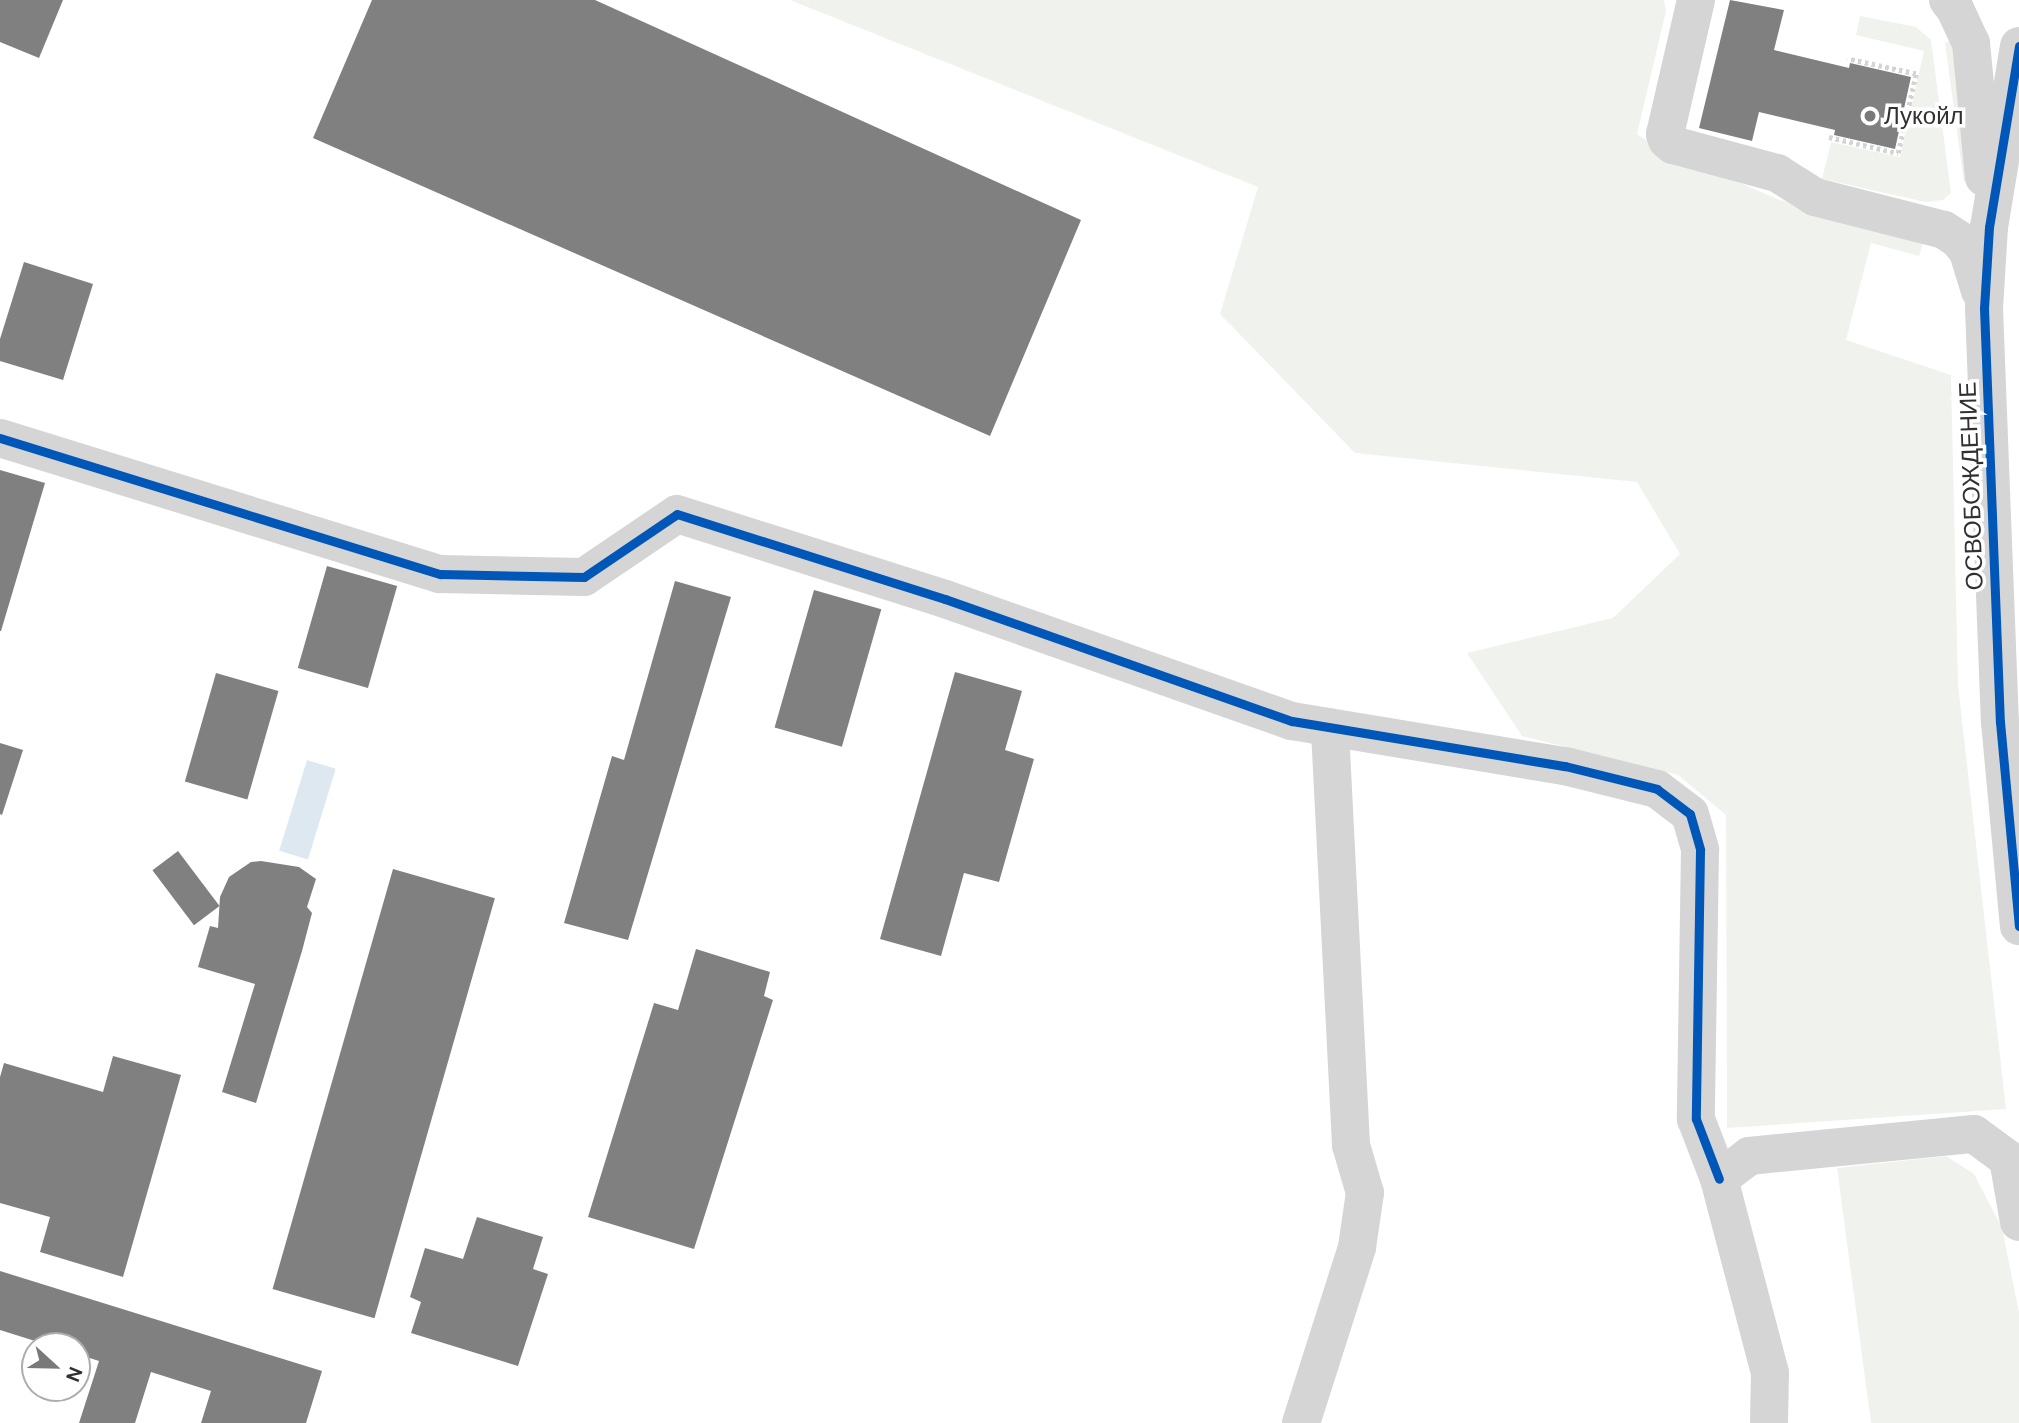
<!DOCTYPE html>
<html>
<head>
<meta charset="utf-8">
<style>
  body { margin:0 }
  #map { position:relative; width:2019px; height:1423px; overflow:hidden; background:#fff; font-family:"DM Sans",sans-serif }
  div>[style] { position:absolute }
  [style*='--x'] { left:calc(var(--x)*1px); top:calc(var(--y)*1px); width:calc(var(--w)*1px); rotate:calc(var(--a)*1deg) }
  .green>* { inset:0; background:#f0f3ed }
  .water>* { inset:0; background:#dde8f1; transform-origin:0 0 }
  .building>* { inset:0; background:#808080; transform-origin:0 0 }
  .path>* { height:4.5px; margin-top:-2.25px; transform-origin:0; background:repeating-linear-gradient(90deg,#d4d4d4 0 3.5px,transparent 0 7px) }
  .minor>* { height:38px; margin:-19px; padding:0 19px; transform-origin:19px; border-radius:19px; background:#d5d5d5 }
  .cycleway>* { height:9px; margin:-4.5px; padding:0 4.5px; transform-origin:4.5px; border-radius:4.5px; background:#0057b8 }
  .dots>* { width:19px; height:19px; translate:-50% -50%; box-sizing:border-box; border:4px solid #fff; border-radius:50% }
  span { translate:-50% -50%; white-space:nowrap; text-align:center; line-height:1.15; -webkit-text-stroke:7px #fff; paint-order:stroke }
  .poi-label { font-size:24px; color:#313131 }
  .left { translate:0 -50%; text-align:left }
  .street-label { font-size:24px; color:#313131 }
  .north { position:absolute; left:21px; top:1332px; width:70px; height:70px; box-sizing:border-box; background:#fff; border:2px solid #adadad; border-radius:50%; rotate:112deg; font-size:19px; font-weight:700; line-height:28px; text-align:center; color:#313131 }
  .north::after { content:''; display:block; margin:auto; width:24px; height:32px; background:#797979; clip-path:polygon(50% 0,100% 100%,50% 72%,0 100%) }
</style>
</head>
<body>
<div id="map">
  <div class="green">
    <i style="clip-path:polygon(790px 0,1664px 0,1666px 11px,1637px 134px,1650px 143px,1777px 199px,1923px 243px,1919px 256px,1871px 243px,1846px 340px,1951px 375px,1958px 685px,2006px 1109px,1727px 1128px,1726px 815px,1678px 775px,1522px 736px,1467px 653px,1613px 618px,1680px 554px,1637px 482px,1355px 453px,1220px 314px,1258px 187px)"></i>
    <i style="clip-path:polygon(1860px 16px,1916px 27px,1931px 40px,1951px 193px,1943px 200px,1926px 202px,1822px 179px,1831px 142px,1900px 157px,1924px 51px,1856px 35px)"></i>
    <i style="clip-path:polygon(1955px 39px,1969px 175px,1964px 183px,1945px 43px)"></i>
    <i style="clip-path:polygon(1946px 1156px,1974px 1174px,2002px 1228px,2019px 1313px,2019px 1423px,1871px 1423px,1837px 1168px)"></i>
  </div>
  <div class="water">
    <i style="left:307px;top:760px;width:30px;height:95px;rotate:17deg"></i>
  </div>
  <div class="building">
    <i style="clip-path:polygon(0 0,63px 0,39px 58px,0 42px)"></i>
    <i style="clip-path:polygon(372px 0,595px 0,1081px 220px,990px 436px,313px 138px)"></i>
    <i style="clip-path:polygon(1730px 0,1784px 10px,1774px 50px,1849px 68px,1850px 63px,1911px 77px,1895px 149px,1834px 135px,1835px 130px,1759px 112px,1752px 141px,1699px 128px)"></i>
    <i style="clip-path:polygon(24px 262px,93px 284px,63px 380px,0 361px,0 339px)"></i>
    <i style="clip-path:polygon(0 470px,45px 483px,1px 631px,0 631px)"></i>
    <i style="left:327px;top:566px;width:73px;height:106px;rotate:16deg"></i>
    <i style="clip-path:polygon(675px 581px,731px 597px,628px 940px,564px 923px,612px 756px,624px 760px)"></i>
    <i style="left:814px;top:590px;width:70px;height:143px;rotate:16deg"></i>
    <i style="clip-path:polygon(955px 672px,1022px 691px,1005px 750px,1034px 759px,999px 882px,964px 873px,941px 956px,880px 939px)"></i>
    <i style="left:216px;top:673px;width:65px;height:113px;rotate:16deg"></i>
    <i style="clip-path:polygon(0 743px,23px 750px,2px 815px,0 814px)"></i>
    <i style="left:178px;top:851px;width:69px;height:32px;rotate:53deg"></i>
    <i style="clip-path:polygon(261px 861px,299px 867px,316px 879px,307px 907px,312px 913px,302px 951px,256px 1103px,222px 1092px,255px 984px,198px 967px,210px 926px,218px 928px,220px 897px,229px 877px,251px 862px)"></i>
    <i style="left:393px;top:869px;width:106px;height:437px;rotate:16deg"></i>
    <i style="clip-path:polygon(696px 949px,770px 972px,764px 996px,773px 1000px,694px 1249px,588px 1217px,654px 1003px,678px 1010px)"></i>
    <i style="clip-path:polygon(113px 1056px,181px 1075px,123px 1277px,40px 1252px,50px 1217px,0 1203px,0 1077px,4px 1063px,103px 1092px)"></i>
    <i style="clip-path:polygon(477px 1217px,543px 1237px,533px 1269px,548px 1274px,518px 1366px,411px 1333px,421px 1302px,410px 1297px,425px 1248px,463px 1259px)"></i>
    <i style="clip-path:polygon(0 1271px,322px 1371px,306px 1423px,201px 1423px,211px 1391px,151px 1372px,135px 1423px,79px 1423px,99px 1361px,77px 1354px,77px 1346px,51px 1346px,0 1330px)"></i>
  </div>
  <div class="path">
    <i style="--x:1829;--y:137;--w:71;--a:13.1"></i>
    <i style="--x:1898;--y:153;--w:81;--a:-77.2"></i>
    <i style="--x:1916;--y:74;--w:70;--a:-167.6"></i>
  </div>
  <div class="minor">
    <i style="--x:1696;--y:0;--w:138;--a:103"></i>
    <i style="--x:1665;--y:134;--w:6;--a:72"></i>
    <i style="--x:1667;--y:140;--w:8;--a:40"></i>
    <i style="--x:1673;--y:145;--w:108;--a:15.1"></i>
    <i style="--x:1777;--y:173;--w:45;--a:32.3"></i>
    <i style="--x:1815;--y:197;--w:133;--a:14.3"></i>
    <i style="--x:1944;--y:230;--w:17;--a:33"></i>
    <i style="--x:1958;--y:239;--w:16;--a:52"></i>
    <i style="--x:1968;--y:252;--w:41;--a:72.9"></i>
    <i style="--x:1948;--y:0;--w:11;--a:52"></i>
    <i style="--x:1955;--y:9;--w:38;--a:65"></i>
    <i style="--x:1971;--y:43;--w:135;--a:84.5"></i>
    <i style="--x:2019;--y:46;--w:183;--a:99.4"></i>
    <i style="--x:1989;--y:227;--w:81;--a:93.5"></i>
    <i style="--x:1984;--y:308;--w:414;--a:87.8"></i>
    <i style="--x:2000;--y:722;--w:205;--a:84.7"></i>
    <i style="--x:0;--y:438;--w:461;--a:17.2"></i>
    <i style="--x:440;--y:574;--w:144;--a:1.2"></i>
    <i style="--x:584;--y:577;--w:112;--a:-34.1"></i>
    <i style="--x:677;--y:514;--w:281;--a:17.6"></i>
    <i style="--x:945;--y:599;--w:368;--a:19.4"></i>
    <i style="--x:1292;--y:721;--w:277;--a:9.4"></i>
    <i style="--x:1565;--y:766;--w:95;--a:14"></i>
    <i style="--x:1657;--y:789;--w:41;--a:37.1"></i>
    <i style="--x:1690;--y:814;--w:37;--a:74"></i>
    <i style="--x:1700;--y:850;--w:269;--a:90.9"></i>
    <i style="--x:1696;--y:1119;--w:64;--a:69"></i>
    <i style="--x:1301;--y:1423;--w:185;--a:-72.3"></i>
    <i style="--x:1357;--y:1247;--w:55;--a:-81.6"></i>
    <i style="--x:1365;--y:1193;--w:50;--a:-106.3"></i>
    <i style="--x:1351;--y:1145;--w:418;--a:-92.9"></i>
    <i style="--x:1769;--y:1423;--w:50;--a:-88.9"></i>
    <i style="--x:1770;--y:1373;--w:201;--a:-104.7"></i>
    <i style="--x:1719;--y:1179;--w:38;--a:-37"></i>
    <i style="--x:1749;--y:1156;--w:226;--a:-5.6"></i>
    <i style="--x:1974;--y:1134;--w:42;--a:36.3"></i>
    <i style="--x:2008;--y:1159;--w:64;--a:80.1"></i>
  </div>
  <div class="cycleway">
    <i style="--x:2019;--y:46;--w:183;--a:99.4"></i>
    <i style="--x:1989;--y:227;--w:81;--a:93.5"></i>
    <i style="--x:1984;--y:308;--w:414;--a:87.8"></i>
    <i style="--x:2000;--y:722;--w:205;--a:84.7"></i>
    <i style="--x:0;--y:438;--w:461;--a:17.2"></i>
    <i style="--x:440;--y:574;--w:144;--a:1.2"></i>
    <i style="--x:584;--y:577;--w:112;--a:-34.1"></i>
    <i style="--x:677;--y:514;--w:281;--a:17.6"></i>
    <i style="--x:945;--y:599;--w:368;--a:19.4"></i>
    <i style="--x:1292;--y:721;--w:277;--a:9.4"></i>
    <i style="--x:1565;--y:766;--w:95;--a:14"></i>
    <i style="--x:1657;--y:789;--w:41;--a:37.1"></i>
    <i style="--x:1690;--y:814;--w:37;--a:74"></i>
    <i style="--x:1700;--y:850;--w:269;--a:90.9"></i>
    <i style="--x:1696;--y:1119;--w:64;--a:69"></i>
  </div>
  <div class="dots">
    <i style="left:1870px;top:116px;background:#797979"></i>
  </div>
  <div class="poi-label">
    <span class="left" style="left:1884px;top:116px">Лукойл</span>
  </div>
  <div class="street-label">
    <span style="left:1971px;top:486px;rotate:-92deg">ОСВОБОЖДЕНИЕ</span>
  </div>
  <div class="north">N</div>
</div>
</body>
</html>
